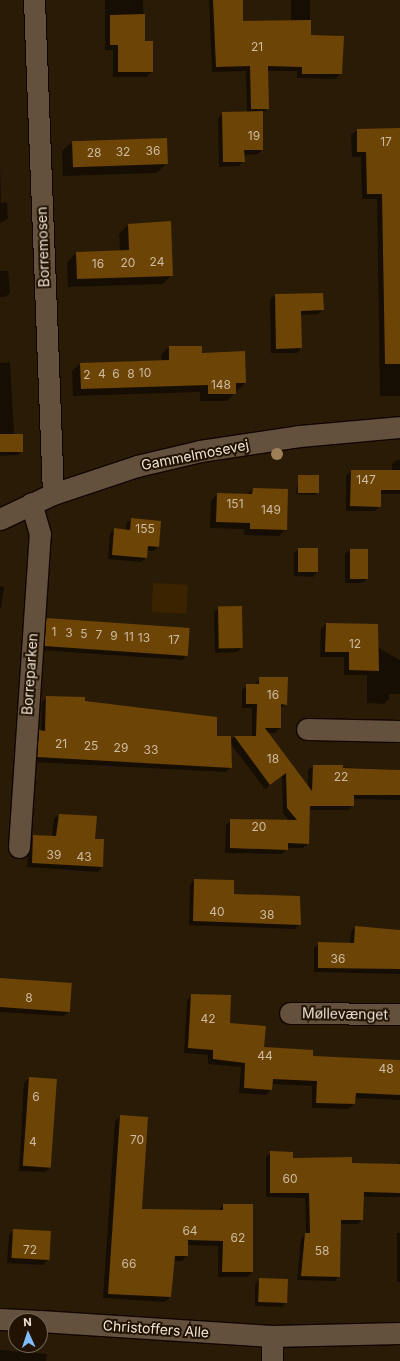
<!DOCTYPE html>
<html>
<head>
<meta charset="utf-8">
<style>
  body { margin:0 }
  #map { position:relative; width:400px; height:1361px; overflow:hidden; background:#2a1b07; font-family:Inter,sans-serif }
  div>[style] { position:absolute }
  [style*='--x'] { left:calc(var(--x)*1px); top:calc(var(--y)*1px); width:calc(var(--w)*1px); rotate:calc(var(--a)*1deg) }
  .green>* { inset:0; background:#3b2300; transform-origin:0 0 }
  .shadow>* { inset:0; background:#0007; transform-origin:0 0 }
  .building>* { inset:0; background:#6c4405; transform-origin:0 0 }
  .roads { filter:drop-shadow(1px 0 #120500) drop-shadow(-1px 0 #120500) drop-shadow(0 1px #120500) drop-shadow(0 -1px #120500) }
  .minor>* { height:21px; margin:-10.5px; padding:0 10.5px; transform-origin:10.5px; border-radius:10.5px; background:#63513d }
  .trees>* { width:12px; height:12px; margin:-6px; border-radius:50%; background:#9f7f5a }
  span { translate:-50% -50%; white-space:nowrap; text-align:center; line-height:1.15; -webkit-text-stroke:4px #211201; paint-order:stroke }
  .number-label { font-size:12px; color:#cebba2 }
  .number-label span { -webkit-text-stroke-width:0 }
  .street-label { font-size:14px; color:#eee3d7 }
  .north { position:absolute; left:8px; top:1313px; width:40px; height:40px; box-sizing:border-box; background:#211201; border:1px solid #736657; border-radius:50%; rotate:357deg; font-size:11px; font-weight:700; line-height:16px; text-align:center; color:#eee3d7 }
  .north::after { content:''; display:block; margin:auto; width:14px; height:18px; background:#82bcfa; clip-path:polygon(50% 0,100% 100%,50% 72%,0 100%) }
</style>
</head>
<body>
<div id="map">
  <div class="green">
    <i style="left:153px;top:583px;width:35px;height:29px;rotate:3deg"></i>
  </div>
  <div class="shadow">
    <i style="clip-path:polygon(105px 0,143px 0,144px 42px,152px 71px,147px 77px,113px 77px,113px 50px,105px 50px)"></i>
    <i style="clip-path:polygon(209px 0,242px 0,242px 22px,291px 21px,291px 0,310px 0,310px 36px,341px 74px,336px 79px,297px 78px,297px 71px,267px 71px,268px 108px,262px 114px,262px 150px,258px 154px,243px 155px,244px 161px,239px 166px,219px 167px,218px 118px,223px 113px,247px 112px,246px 71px,212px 72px)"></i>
    <i style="clip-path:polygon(400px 129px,400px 396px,380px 396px,377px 199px,362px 199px,361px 157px,352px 157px,351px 135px,357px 130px)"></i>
    <i style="clip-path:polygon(72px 142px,167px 163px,157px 173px,63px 176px,62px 151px)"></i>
    <i style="clip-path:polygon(0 162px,1px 203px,7px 202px,8px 219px,0 223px)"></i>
    <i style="clip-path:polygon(128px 225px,172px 275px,163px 284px,68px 287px,67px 262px,76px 253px,120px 251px,119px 234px)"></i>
    <i style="clip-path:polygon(0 271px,8px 271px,10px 293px,5px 297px,0 297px)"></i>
    <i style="clip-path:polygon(322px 294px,323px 309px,318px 314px,301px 315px,301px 348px,297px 353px,271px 353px,270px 300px,275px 295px)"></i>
    <i style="clip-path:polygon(169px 347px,201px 354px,245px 383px,227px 401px,200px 401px,200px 392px,73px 396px,72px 371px,80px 364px,162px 361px,161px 355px)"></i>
    <i style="clip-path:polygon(10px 362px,14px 435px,22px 451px,18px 455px,0 456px,0 363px)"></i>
    <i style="clip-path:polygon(397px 460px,400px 460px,400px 494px,380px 494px,380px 506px,375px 511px,346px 511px,346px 476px,351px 471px,392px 471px,392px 464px)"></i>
    <i style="clip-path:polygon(299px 476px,318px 492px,315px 495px,296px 494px)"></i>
    <i style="clip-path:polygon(253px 489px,286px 529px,279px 536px,244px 535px,244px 529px,210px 528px,211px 501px,217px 494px,246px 495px)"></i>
    <i style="clip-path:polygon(131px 519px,158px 547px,154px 551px,146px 551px,146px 557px,141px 562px,108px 559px,110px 534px,114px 529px,126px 530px,126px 524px)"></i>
    <i style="clip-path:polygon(299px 549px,317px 572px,313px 577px,294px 576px,294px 553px)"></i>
    <i style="clip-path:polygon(350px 550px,367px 579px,362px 583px,345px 583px,345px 554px)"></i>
    <i style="clip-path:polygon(0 586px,4px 587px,1px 608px,0 608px)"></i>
    <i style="clip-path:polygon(219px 608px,242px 647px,237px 652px,215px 653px,214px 612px)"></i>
    <i style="clip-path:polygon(47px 619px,187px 655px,182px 660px,40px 650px,42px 624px)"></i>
    <i style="clip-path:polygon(326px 624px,377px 624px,377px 647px,400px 660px,400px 694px,389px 694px,389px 699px,384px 704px,367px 703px,367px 675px,344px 675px,344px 657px,320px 657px,321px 629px)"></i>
    <i style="clip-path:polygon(260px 678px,286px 704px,280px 709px,280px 728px,275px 733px,267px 733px,308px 787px,308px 770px,313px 766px,400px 770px,400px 800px,353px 799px,353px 805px,348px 810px,309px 810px,308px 843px,303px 848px,287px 848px,282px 854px,225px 853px,226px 825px,231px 820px,289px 821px,283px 813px,282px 776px,265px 789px,230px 743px,231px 767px,226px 772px,33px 762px,35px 736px,41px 731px,42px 702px,47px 698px,84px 702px,230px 741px,234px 737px,252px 737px,252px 708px,242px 708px,242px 690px,247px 685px,255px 685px)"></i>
    <i style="clip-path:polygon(59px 815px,94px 840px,102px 867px,98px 872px,27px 867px,29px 840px,34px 836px,52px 837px,54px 819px)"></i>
    <i style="clip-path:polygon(194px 880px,233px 895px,300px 924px,295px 929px,189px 925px,190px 885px)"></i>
    <i style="clip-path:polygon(355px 927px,400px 930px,400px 974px,314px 972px,314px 948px,319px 943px,350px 944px,351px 932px)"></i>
    <i style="clip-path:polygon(0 979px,69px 1011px,64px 1016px,0 1012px)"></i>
    <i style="clip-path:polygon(192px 995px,263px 1048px,312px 1057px,400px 1061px,400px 1100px,355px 1098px,354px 1104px,349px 1109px,312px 1108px,312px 1086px,272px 1084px,271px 1090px,266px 1095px,239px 1093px,241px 1067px,208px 1064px,208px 1055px,184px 1053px,187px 1000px)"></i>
    <i style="clip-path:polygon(29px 1078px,50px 1168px,45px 1172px,19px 1171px,24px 1083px)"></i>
    <i style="clip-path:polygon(120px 1116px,141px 1210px,218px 1211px,223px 1205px,252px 1272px,247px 1277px,218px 1277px,218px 1246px,187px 1245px,187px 1255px,182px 1261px,174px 1261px,170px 1297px,165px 1302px,103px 1298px,115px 1121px)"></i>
    <i style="clip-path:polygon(271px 1152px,292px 1158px,351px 1164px,396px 1165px,400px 1162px,400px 1197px,363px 1197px,362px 1219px,358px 1224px,340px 1224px,339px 1276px,335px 1281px,297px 1280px,301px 1239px,306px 1234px,305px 1198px,266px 1197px,266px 1157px)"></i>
    <i style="clip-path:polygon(14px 1230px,48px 1260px,43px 1265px,7px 1263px,9px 1235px)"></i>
    <i style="left:400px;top:1233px;width:49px;height:3px;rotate:90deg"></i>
    <i style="clip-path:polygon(260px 1279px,287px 1302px,282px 1307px,255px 1306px,255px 1284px)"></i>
    <i style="clip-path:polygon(0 1350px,47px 1354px,46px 1361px,0 1361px)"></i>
  </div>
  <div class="building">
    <i style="clip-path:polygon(213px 0,243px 0,243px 21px,311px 20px,311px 35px,344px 36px,342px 74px,302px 74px,302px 67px,268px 66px,269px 109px,251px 109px,250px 66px,216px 67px)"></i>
    <i style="clip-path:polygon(145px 14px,145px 41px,153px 41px,153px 72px,118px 72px,118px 45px,110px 45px,110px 15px)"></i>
    <i style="clip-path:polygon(263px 111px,263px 150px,244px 150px,245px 162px,223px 162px,222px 112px)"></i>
    <i style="clip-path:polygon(400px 128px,400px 364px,385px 364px,382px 194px,367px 194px,366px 152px,357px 152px,357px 129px)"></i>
    <i style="left:167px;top:138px;width:26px;height:95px;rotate:88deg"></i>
    <i style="clip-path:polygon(171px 221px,173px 276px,77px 279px,76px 252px,129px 250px,128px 224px)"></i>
    <i style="clip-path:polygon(323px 293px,324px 310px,301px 311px,302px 348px,276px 349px,275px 294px)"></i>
    <i style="clip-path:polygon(169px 346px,202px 346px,202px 353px,245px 351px,246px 383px,236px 383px,236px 394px,208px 394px,208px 385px,81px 389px,80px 363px,169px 360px)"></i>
    <i style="left:0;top:434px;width:23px;height:18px"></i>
    <i style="clip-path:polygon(351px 470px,400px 470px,400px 490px,381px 490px,381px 507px,350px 506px)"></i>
    <i style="left:298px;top:475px;width:21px;height:18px"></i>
    <i style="clip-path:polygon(253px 488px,288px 489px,287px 530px,250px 529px,250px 523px,216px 522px,217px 493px,252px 494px)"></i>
    <i style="clip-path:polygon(131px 518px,161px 521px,159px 547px,148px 546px,147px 558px,112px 555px,114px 528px,130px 530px)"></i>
    <i style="left:298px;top:548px;width:20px;height:24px"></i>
    <i style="left:350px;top:549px;width:18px;height:30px"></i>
    <i style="left:242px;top:606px;width:42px;height:24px;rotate:89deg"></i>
    <i style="left:46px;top:618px;width:144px;height:28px;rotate:4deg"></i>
    <i style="clip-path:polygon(326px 623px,378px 624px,379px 671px,349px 670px,349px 652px,325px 652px)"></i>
    <i style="clip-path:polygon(259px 677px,288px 677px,287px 705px,281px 704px,281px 728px,265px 728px,312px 791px,313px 765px,343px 765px,343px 768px,400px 770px,400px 795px,354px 795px,354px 806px,310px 806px,309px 844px,288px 843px,288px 850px,230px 848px,230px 819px,297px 820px,287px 808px,286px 773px,270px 785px,234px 736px,256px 736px,257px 704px,246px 704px,246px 684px,259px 684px)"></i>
    <i style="clip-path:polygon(46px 696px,85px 697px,85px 701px,217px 717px,217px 736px,231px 736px,232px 768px,37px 757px,39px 730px,45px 731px)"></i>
    <i style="clip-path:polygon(59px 814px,97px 816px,95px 839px,104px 839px,103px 867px,32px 863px,33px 835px,56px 836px)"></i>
    <i style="clip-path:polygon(194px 879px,234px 880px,234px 894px,300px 896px,301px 925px,193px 921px)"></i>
    <i style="clip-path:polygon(355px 926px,400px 930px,400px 969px,318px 968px,318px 942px,354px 943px)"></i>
    <i style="left:0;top:978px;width:72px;height:29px;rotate:4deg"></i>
    <i style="clip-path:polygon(191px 994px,231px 995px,230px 1023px,266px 1026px,264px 1047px,313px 1050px,313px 1056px,400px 1060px,400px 1095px,356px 1093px,355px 1104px,316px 1103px,317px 1081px,273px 1079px,272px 1090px,244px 1088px,245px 1063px,213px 1059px,213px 1050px,188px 1048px)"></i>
    <i style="left:29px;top:1077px;width:28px;height:89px;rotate:4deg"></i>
    <i style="clip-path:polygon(120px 1115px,148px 1117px,142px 1209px,223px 1210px,223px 1204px,253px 1204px,253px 1272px,222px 1272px,223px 1241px,188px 1240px,188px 1256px,175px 1256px,171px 1297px,108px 1294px)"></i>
    <i style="clip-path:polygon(270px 1151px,293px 1152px,293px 1158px,352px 1157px,352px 1163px,400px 1164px,400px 1193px,364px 1192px,363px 1220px,341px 1220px,340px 1277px,301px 1276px,305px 1233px,310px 1233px,309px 1193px,270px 1193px)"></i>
    <i style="left:13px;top:1229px;width:38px;height:29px;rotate:3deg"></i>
    <i style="left:259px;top:1278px;width:29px;height:24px;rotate:2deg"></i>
  </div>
  <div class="roads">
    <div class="minor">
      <i style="--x:34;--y:0;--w:494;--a:87.8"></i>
      <i style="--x:0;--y:519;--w:59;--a:-25.3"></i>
      <i style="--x:53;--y:494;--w:89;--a:-18.4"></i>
      <i style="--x:137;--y:466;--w:65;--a:-13.4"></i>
      <i style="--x:200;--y:451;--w:100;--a:-8.6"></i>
      <i style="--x:299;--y:436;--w:101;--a:-5.1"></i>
      <i style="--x:307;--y:729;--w:93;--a:1.2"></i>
      <i style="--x:19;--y:847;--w:314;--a:-86.2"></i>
      <i style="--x:40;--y:534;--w:32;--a:-106"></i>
      <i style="--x:290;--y:1013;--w:110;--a:0.5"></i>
      <i style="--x:0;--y:1319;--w:35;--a:3"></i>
      <i style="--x:40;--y:1321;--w:232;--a:3.7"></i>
      <i style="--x:272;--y:1336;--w:128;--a:-1.3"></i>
      <i style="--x:272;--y:1361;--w:25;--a:-90"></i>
    </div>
  </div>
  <div class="trees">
    <i style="left:277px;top:454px"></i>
  </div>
  <div class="number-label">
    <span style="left:257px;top:47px">21</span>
    <span style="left:254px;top:136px">19</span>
    <span style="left:386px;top:142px">17</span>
    <span style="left:153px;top:151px">36</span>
    <span style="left:123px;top:152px">32</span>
    <span style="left:94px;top:153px">28</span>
    <span style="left:157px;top:262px">24</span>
    <span style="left:128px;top:263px">20</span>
    <span style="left:98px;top:264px">16</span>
    <span style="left:145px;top:373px">10</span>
    <span style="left:102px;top:374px">4</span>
    <span style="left:116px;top:374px">6</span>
    <span style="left:131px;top:374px">8</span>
    <span style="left:87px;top:375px">2</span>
    <span style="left:221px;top:385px">148</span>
    <span style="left:366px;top:480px">147</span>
    <span style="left:235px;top:504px">151</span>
    <span style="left:271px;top:510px">149</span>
    <span style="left:145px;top:529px">155</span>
    <span style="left:54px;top:632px">1</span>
    <span style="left:69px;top:633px">3</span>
    <span style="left:84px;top:634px">5</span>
    <span style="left:99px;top:635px">7</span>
    <span style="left:114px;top:636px">9</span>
    <span style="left:129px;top:637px">11</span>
    <span style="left:144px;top:638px">13</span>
    <span style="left:174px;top:640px">17</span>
    <span style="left:355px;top:644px">12</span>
    <span style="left:273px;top:695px">16</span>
    <span style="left:61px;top:744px">21</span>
    <span style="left:91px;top:746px">25</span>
    <span style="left:121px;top:748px">29</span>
    <span style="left:151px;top:750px">33</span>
    <span style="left:273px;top:759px">18</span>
    <span style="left:341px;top:777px">22</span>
    <span style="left:259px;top:827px">20</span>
    <span style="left:54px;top:855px">39</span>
    <span style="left:84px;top:857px">43</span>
    <span style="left:217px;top:912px">40</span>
    <span style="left:267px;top:915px">38</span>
    <span style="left:338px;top:959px">36</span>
    <span style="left:29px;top:998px">8</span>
    <span style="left:208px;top:1019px">42</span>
    <span style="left:265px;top:1056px">44</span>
    <span style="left:386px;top:1069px">48</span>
    <span style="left:36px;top:1097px">6</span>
    <span style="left:137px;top:1140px">70</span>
    <span style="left:33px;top:1142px">4</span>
    <span style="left:290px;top:1179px">60</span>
    <span style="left:190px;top:1231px">64</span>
    <span style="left:238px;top:1238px">62</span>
    <span style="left:30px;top:1250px">72</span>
    <span style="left:322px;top:1251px">58</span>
    <span style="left:129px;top:1264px">66</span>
  </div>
  <div class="street-label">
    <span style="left:43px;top:247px;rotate:-92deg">Borremosen</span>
    <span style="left:195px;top:455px;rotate:-11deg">Gammelmosevej</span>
    <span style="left:30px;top:674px;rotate:-86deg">Borreparken</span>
    <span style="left:345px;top:1014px;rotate:1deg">Møllevænget</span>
    <span style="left:156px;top:1329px;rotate:4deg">Christoffers Alle</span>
  </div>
  <div class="north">N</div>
</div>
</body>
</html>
